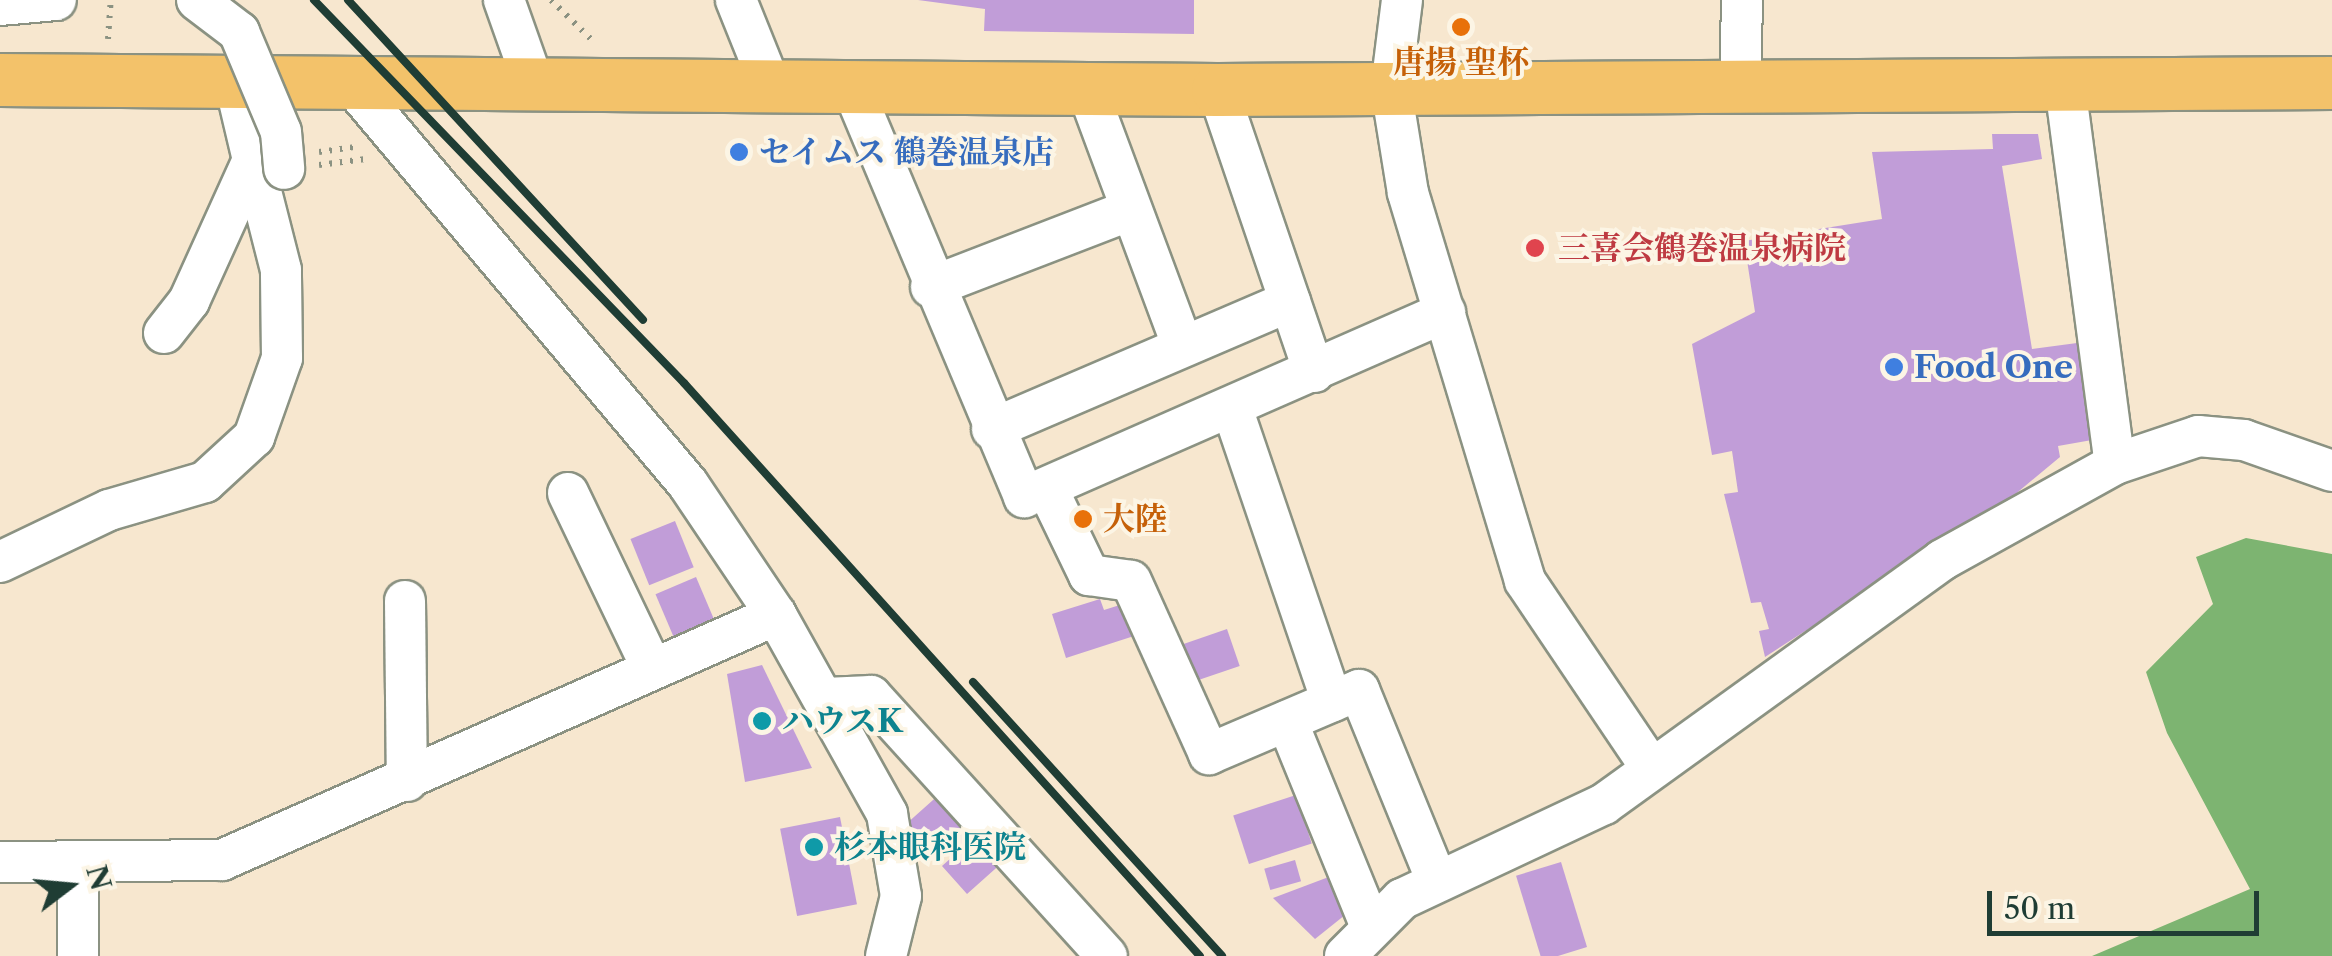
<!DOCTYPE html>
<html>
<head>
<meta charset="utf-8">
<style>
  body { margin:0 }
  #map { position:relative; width:2332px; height:956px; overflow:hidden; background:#f7e7cf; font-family:"Libre Caslon Text","Noto Serif JP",serif }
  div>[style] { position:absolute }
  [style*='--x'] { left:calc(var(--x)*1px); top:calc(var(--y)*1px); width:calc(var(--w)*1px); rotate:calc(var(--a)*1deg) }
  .forest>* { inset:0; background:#7db471 }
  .building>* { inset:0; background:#c19dd8; transform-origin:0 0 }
  .path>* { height:6px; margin-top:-3px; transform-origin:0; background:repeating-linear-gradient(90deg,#8b9282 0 2.5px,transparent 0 10.5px) }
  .roads { filter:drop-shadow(2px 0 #8b9282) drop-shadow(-2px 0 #8b9282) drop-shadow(0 2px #8b9282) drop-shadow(0 -2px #8b9282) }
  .minor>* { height:40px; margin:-20px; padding:0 20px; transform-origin:20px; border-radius:20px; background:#fff }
  .major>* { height:52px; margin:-26px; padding:0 26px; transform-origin:26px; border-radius:26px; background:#f3c26a }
  .rail>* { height:8px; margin:-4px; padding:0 4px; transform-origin:4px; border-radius:4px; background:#1f3d34 }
  .bridges { filter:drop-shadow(2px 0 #8b9282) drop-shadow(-2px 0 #8b9282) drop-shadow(0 2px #8b9282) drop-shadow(0 -2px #8b9282) }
  .minor-bridge>* { height:40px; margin:-20px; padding:0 20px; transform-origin:20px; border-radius:20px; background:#fff }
  .dots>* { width:28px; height:28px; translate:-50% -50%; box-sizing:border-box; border:5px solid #fcf5e5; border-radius:50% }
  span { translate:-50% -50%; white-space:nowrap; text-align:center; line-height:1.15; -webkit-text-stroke:8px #fcf5e5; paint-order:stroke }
  .food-label { font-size:32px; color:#c56008; font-weight:700 }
  .left { translate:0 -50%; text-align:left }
  .shop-label { font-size:32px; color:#366cbe; font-weight:700 }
  .health-label { font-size:32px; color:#be3a42; font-weight:700 }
  .culture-label { font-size:32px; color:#0d838f; font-weight:700 }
  .north { position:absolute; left:20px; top:836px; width:100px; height:100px; -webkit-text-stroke:8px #fcf5e5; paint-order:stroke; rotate:74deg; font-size:28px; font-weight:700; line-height:40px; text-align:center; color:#1f3d34 }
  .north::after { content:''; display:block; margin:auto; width:35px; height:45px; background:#1f3d34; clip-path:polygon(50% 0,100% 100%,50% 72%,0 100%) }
  .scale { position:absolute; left:1987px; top:891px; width:272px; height:45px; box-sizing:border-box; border:5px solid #1f3d34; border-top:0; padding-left:12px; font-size:30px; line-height:35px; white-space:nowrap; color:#1f3d34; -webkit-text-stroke:8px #fcf5e5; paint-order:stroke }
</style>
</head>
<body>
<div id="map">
  <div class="forest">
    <i style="clip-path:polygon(2246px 538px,2332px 554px,2332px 956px,2092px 956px,2250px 889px,2167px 733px,2146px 672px,2213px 604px,2196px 557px)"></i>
  </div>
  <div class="building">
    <i style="clip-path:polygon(918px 0,1194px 0,1194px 34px,984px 31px,985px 9px)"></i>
    <i style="clip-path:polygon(1992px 134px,2038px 134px,2042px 159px,2002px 166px,2032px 349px,2077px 343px,2092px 440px,2058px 446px,2060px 457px,2007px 501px,1765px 657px,1759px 631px,1769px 629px,1761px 602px,1751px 603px,1724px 494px,1738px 492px,1732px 451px,1712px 455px,1692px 344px,1755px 312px,1744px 241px,1882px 219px,1872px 152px,1993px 149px)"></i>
    <i style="left:675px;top:521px;width:50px;height:48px;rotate:68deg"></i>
    <i style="left:696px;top:577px;width:52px;height:44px;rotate:67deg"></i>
    <i style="clip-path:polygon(1100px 599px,1104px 610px,1123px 604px,1134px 636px,1066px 658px,1052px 614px)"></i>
    <i style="left:1227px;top:629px;width:39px;height:49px;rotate:71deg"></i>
    <i style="clip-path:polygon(762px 665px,812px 768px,745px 782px,727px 674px)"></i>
    <i style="clip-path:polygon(942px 792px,1004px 861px,967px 894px,942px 866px,951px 858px,938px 843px,929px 851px,905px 825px)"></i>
    <i style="left:1296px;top:795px;width:51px;height:66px;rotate:72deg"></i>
    <i style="left:840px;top:817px;width:89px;height:61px;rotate:79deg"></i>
    <i style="left:1295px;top:860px;width:22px;height:32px;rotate:74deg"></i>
    <i style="left:1561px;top:862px;width:89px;height:47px;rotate:73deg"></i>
    <i style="clip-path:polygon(1334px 875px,1345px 915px,1315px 939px,1273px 898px)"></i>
  </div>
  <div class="path">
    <i style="--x:551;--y:0;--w:57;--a:44.3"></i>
    <i style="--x:108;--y:39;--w:39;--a:-86"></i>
    <i style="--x:319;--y:152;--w:37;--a:-8"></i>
    <i style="--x:319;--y:165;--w:47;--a:-7.3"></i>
  </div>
  <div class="roads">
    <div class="minor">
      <i style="--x:504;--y:0;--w:87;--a:70.5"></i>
      <i style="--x:736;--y:0;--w:94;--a:68.1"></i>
      <i style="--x:1402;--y:0;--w:89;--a:97.1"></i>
      <i style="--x:1391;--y:88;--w:106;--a:80.8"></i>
      <i style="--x:1408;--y:193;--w:405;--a:73.2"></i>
      <i style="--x:1525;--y:581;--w:225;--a:56"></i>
      <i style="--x:0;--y:5;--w:56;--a:-5.1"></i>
      <i style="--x:353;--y:86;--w:520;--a:49.91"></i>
      <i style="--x:688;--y:484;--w:158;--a:56.1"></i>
      <i style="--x:776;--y:615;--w:228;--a:60.8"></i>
      <i style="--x:887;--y:814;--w:83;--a:80.3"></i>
      <i style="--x:901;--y:896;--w:62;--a:104"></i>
      <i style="--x:2065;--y:86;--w:381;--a:82.5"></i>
      <i style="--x:852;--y:87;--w:445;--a:67.2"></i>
      <i style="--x:1024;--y:497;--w:460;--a:-23.7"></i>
      <i style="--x:1087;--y:89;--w:272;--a:69.6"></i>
      <i style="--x:1740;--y:89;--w:89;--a:-88.7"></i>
      <i style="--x:1218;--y:90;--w:298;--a:71.2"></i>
      <i style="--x:931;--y:287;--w:214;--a:-21.1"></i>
      <i style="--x:164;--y:333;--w:41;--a:-52"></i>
      <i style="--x:189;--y:301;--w:155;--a:-65.6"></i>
      <i style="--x:253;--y:160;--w:74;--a:-103.3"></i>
      <i style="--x:1232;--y:408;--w:310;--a:71.2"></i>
      <i style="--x:992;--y:429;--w:324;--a:-23.2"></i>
      <i style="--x:1047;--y:488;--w:97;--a:64.2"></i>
      <i style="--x:1089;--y:575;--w:42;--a:8.1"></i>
      <i style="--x:1131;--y:581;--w:190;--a:65.7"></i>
      <i style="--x:1209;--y:754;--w:163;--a:-23.1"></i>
      <i style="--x:1359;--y:690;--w:206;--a:67.8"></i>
      <i style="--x:568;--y:493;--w:194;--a:64.4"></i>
      <i style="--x:0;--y:562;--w:121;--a:-25.5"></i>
      <i style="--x:109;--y:510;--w:100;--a:-16.3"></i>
      <i style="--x:205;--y:482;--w:67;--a:-42.6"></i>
      <i style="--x:254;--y:437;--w:84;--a:-70.5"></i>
      <i style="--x:282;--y:358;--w:88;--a:-90.7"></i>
      <i style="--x:281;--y:270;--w:114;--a:-104.3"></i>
      <i style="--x:405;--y:601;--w:180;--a:89.4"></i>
      <i style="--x:825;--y:698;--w:46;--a:-2.5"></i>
      <i style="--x:871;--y:696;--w:351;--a:47.8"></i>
      <i style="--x:1287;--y:721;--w:219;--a:67.8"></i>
      <i style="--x:0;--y:862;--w:222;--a:-0.5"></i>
      <i style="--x:222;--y:860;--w:606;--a:-23.86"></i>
      <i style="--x:78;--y:863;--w:93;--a:90"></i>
      <i style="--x:1345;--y:956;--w:81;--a:-45"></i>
      <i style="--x:1402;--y:899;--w:223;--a:-25.2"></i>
      <i style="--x:1604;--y:804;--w:417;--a:-35.8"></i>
      <i style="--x:1942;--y:560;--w:198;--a:-29"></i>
      <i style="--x:2115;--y:464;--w:88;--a:-18.6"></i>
      <i style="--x:2198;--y:436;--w:46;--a:5"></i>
      <i style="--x:2244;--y:440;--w:93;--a:19.4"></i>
    </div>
    <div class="major">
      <i style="--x:0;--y:80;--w:1218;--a:0.47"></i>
      <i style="--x:1218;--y:90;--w:1114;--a:-0.36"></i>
    </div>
  </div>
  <div class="rail">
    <i style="--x:314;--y:0;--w:533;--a:45.99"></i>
    <i style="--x:684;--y:383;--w:771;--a:48"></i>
    <i style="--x:348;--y:0;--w:435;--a:47.3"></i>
    <i style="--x:973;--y:682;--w:370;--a:47.7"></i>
  </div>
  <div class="bridges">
    <div class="minor-bridge">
      <i style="--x:197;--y:0;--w:53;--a:37.3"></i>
      <i style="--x:239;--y:32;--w:108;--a:67.2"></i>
      <i style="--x:281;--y:132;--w:37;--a:85"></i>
    </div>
  </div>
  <div class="dots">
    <i style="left:1461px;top:27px;background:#e8710a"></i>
    <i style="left:739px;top:152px;background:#3f7fe0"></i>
    <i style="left:1535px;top:248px;background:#e0444e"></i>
    <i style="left:1894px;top:367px;background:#3f7fe0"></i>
    <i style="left:1083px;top:519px;background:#e8710a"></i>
    <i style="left:762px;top:721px;background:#0f9aa8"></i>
    <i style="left:814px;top:847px;background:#0f9aa8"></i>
  </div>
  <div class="food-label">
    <span style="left:1461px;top:62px">唐揚 聖杯</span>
    <span class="left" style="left:1103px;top:519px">大陸</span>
  </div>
  <div class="shop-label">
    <span class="left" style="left:759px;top:152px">セイムス 鶴巻温泉店</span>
    <span class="left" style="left:1914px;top:367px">Food One</span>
  </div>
  <div class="health-label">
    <span class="left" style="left:1558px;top:248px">三喜会鶴巻温泉病院</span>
  </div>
  <div class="culture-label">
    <span class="left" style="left:782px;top:721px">ハウスK</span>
    <span class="left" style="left:834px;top:847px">杉本眼科医院</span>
  </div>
  <div class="north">N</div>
  <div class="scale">50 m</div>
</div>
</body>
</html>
